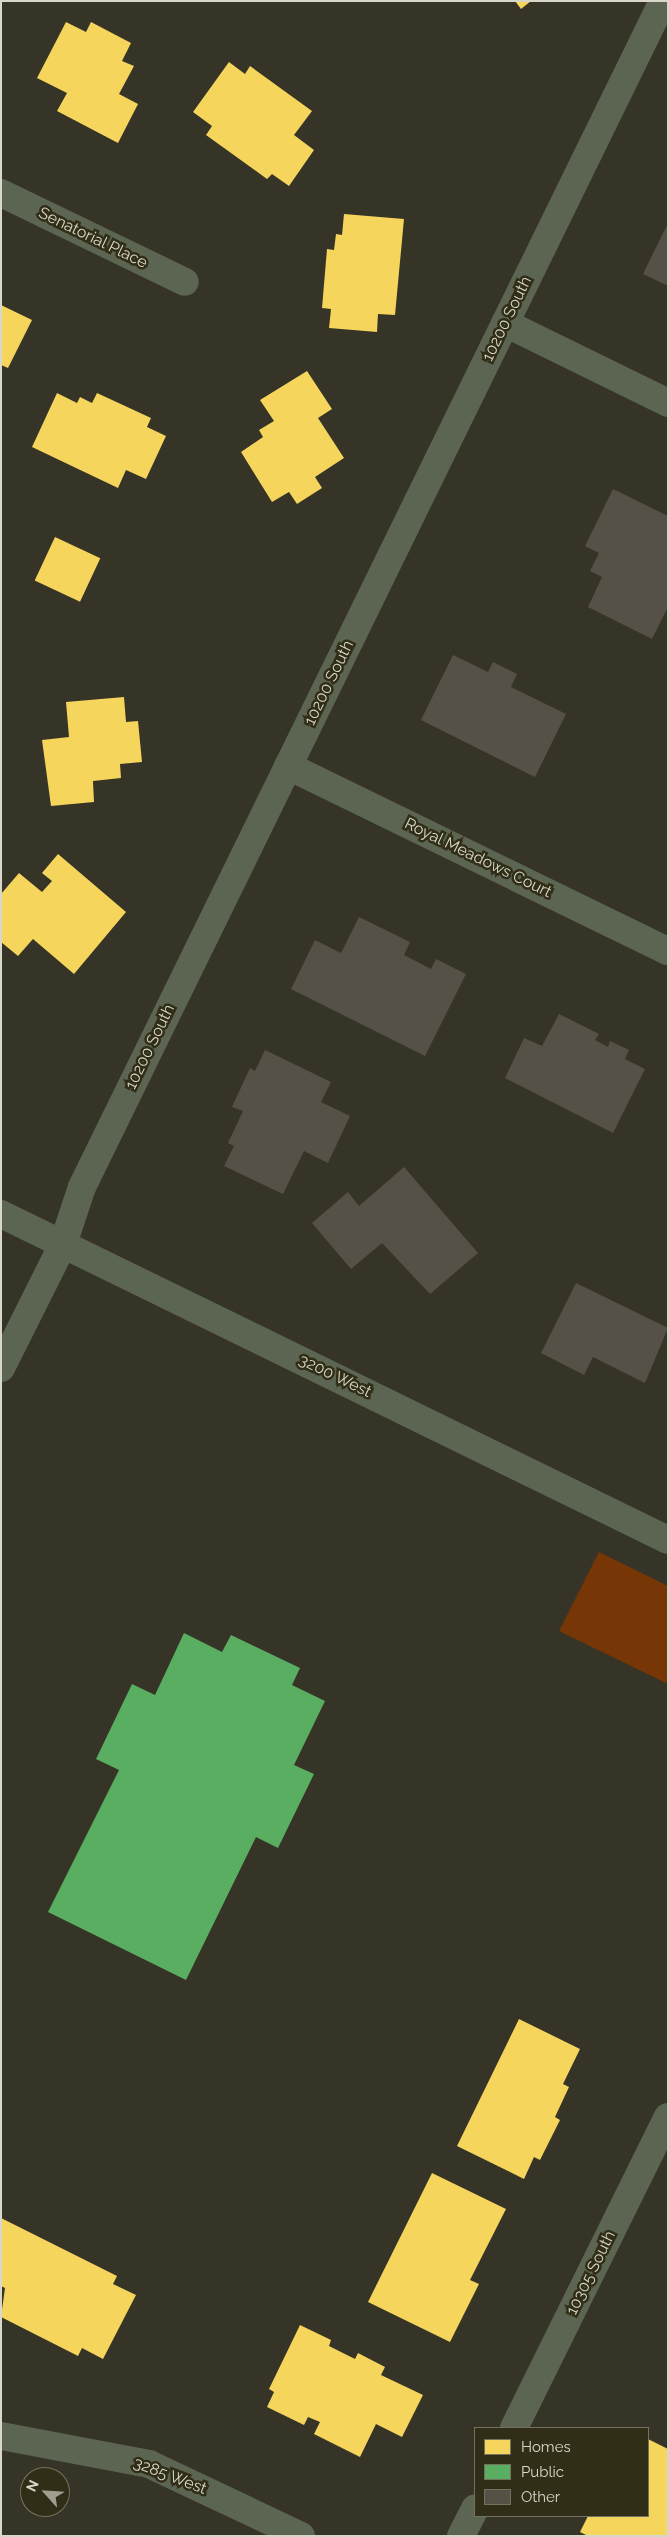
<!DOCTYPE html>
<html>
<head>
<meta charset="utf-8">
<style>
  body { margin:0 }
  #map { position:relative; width:669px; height:2537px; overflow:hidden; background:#353427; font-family:Raleway,sans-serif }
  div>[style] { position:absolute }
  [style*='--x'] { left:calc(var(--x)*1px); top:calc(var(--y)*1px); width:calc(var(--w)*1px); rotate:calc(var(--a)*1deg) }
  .green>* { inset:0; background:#773605 }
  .homes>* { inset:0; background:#f6d55c; transform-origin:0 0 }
  .public>* { inset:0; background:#5aae61 }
  .building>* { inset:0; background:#555147 }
  .minor>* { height:28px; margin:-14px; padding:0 14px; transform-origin:14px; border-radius:14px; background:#5c6452 }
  span { translate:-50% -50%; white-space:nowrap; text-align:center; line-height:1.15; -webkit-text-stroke:5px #302e17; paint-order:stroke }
  .street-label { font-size:16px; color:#d9d7ca }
  .frame { position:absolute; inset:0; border:2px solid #d9d7ca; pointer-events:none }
  .legend { position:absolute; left:474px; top:2427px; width:175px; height:90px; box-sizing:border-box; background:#302e17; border:1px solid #74725f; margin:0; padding:6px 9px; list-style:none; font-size:15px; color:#d9d7ca }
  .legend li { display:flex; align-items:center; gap:10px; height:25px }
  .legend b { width:25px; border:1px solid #74725f }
  .north { position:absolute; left:20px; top:2467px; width:50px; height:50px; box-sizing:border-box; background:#302e17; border:1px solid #74725f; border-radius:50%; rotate:296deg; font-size:14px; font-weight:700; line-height:20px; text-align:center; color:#d9d7ca }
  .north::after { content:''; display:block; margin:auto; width:18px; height:22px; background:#a09e91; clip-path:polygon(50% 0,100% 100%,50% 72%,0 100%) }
</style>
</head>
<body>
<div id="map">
  <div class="green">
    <i style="clip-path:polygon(599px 1552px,668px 1586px,668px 1684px,559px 1631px)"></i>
  </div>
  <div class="homes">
    <i style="clip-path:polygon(515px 1px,531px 1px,521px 9px)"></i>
    <i style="clip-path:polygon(66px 22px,86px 32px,91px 22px,131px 43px,122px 61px,134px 66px,119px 94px,138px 104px,118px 143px,57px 111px,67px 93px,37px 78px)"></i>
    <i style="clip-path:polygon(229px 62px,245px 74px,250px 66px,312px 111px,294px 135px,314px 150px,289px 186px,272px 174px,267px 179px,206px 135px,212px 126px,193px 112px)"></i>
    <i style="clip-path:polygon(344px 214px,404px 219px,395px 315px,378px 314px,377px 332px,329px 328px,331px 309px,322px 308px,327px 249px,334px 250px,336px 234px,342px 235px)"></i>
    <i style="clip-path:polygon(1px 305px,32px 320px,8px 368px,1px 365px)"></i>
    <i style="clip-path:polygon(307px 371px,332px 409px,318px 418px,344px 458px,315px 477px,322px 488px,297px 504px,289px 492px,272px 502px,241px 452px,263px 437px,259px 430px,274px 421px,260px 400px)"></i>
    <i style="clip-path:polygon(57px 393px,77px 403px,80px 397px,92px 403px,97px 393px,151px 418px,147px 427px,166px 436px,146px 479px,126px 470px,118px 488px,32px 447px)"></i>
    <i style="left:55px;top:537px;width:50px;height:48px;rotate:25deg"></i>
    <i style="clip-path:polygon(124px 697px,126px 722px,138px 721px,142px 762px,120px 764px,121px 778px,93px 781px,94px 802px,51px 806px,42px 740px,69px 737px,66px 702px)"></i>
    <i style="clip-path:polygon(58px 854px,126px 912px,74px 974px,33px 939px,18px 956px,1px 942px,1px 894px,19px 873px,42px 892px,52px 881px,42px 873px)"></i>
    <i style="clip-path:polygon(519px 2019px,580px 2049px,563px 2084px,569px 2087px,555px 2117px,560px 2120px,540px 2160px,534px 2157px,524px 2179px,457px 2146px)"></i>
    <i style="clip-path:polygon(432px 2173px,506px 2209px,470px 2280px,479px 2284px,450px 2342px,368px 2302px)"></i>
    <i style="clip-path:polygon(1px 2218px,117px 2276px,113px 2284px,136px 2295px,103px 2359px,82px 2348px,78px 2356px,1px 2317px,5px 2288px,1px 2286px)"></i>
    <i style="clip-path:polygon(300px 2325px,331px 2340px,329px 2346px,355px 2359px,358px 2353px,385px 2367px,381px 2375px,423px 2395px,402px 2437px,376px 2424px,360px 2457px,314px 2434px,320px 2422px,308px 2417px,304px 2425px,267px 2407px,274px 2392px,269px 2389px)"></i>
    <i style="clip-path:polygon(648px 2439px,668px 2449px,668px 2536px,588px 2536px,580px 2532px,588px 2516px,648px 2516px)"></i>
  </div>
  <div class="public">
    <i style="clip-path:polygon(184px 1633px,222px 1652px,231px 1635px,300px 1668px,292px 1685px,325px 1701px,294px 1765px,314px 1774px,278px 1848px,256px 1837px,186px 1980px,48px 1912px,119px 1770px,96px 1759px,132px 1684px,155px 1695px)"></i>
  </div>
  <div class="building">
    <i style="clip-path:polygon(668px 223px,668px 286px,643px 274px)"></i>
    <i style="clip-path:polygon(613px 489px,668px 516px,668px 607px,652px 639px,588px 607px,602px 577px,590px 571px,599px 553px,585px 546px)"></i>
    <i style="clip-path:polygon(453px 655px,488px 672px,493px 662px,517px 674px,511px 687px,566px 714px,535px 777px,421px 720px)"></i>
    <i style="clip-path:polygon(359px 917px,410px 942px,404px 955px,431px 969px,436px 959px,466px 974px,425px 1056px,291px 989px,315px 940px,341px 953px)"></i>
    <i style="clip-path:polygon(559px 1014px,599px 1034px,595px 1040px,608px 1047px,610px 1041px,629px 1050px,625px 1059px,645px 1069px,613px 1133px,505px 1078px,524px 1038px,542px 1046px)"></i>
    <i style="clip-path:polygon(265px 1050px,331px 1082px,321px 1102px,350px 1116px,328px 1163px,304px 1151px,283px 1194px,224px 1166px,234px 1146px,228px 1143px,243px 1111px,232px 1107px,250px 1068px,255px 1071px)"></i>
    <i style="clip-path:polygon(404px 1167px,478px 1253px,430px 1294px,382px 1243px,351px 1269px,312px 1223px,348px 1192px,359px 1206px)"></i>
    <i style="clip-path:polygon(576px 1283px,668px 1328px,645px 1383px,593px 1357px,584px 1375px,541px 1353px)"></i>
  </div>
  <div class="minor">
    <i style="--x:1;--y:193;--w:204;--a:25.8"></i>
    <i style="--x:505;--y:323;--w:182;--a:26.1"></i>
    <i style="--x:288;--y:766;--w:423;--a:26"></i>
    <i style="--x:1;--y:1214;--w:742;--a:26.05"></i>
    <i style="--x:1;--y:1368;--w:139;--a:-63.4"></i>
    <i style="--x:63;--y:1244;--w:60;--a:-71.6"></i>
    <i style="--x:82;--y:1187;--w:1321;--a:-63.9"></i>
    <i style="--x:514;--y:2428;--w:347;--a:-63.7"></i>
    <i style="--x:1;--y:2436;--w:151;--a:10.7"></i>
    <i style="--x:149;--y:2464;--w:168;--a:25.3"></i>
    <i style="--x:461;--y:2536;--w:31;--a:-63"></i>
  </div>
  <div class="street-label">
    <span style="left:93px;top:238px;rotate:26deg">Senatorial Place</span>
    <span style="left:507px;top:319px;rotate:-64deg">10200 South</span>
    <span style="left:329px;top:683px;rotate:-64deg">10200 South</span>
    <span style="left:478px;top:858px;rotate:26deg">Royal Meadows Court</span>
    <span style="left:150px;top:1047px;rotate:-64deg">10200 South</span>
    <span style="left:335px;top:1376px;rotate:26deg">3200 West</span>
    <span style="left:591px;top:2273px;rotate:-64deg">10305 South</span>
    <span style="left:170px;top:2476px;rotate:21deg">3285 West</span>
  </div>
  <div class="frame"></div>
  <ul class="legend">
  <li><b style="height:14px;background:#f6d55c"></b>Homes</li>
  <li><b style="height:14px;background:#5aae61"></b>Public</li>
  <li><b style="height:14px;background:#555147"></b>Other</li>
  </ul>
  <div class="north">N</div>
</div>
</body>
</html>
